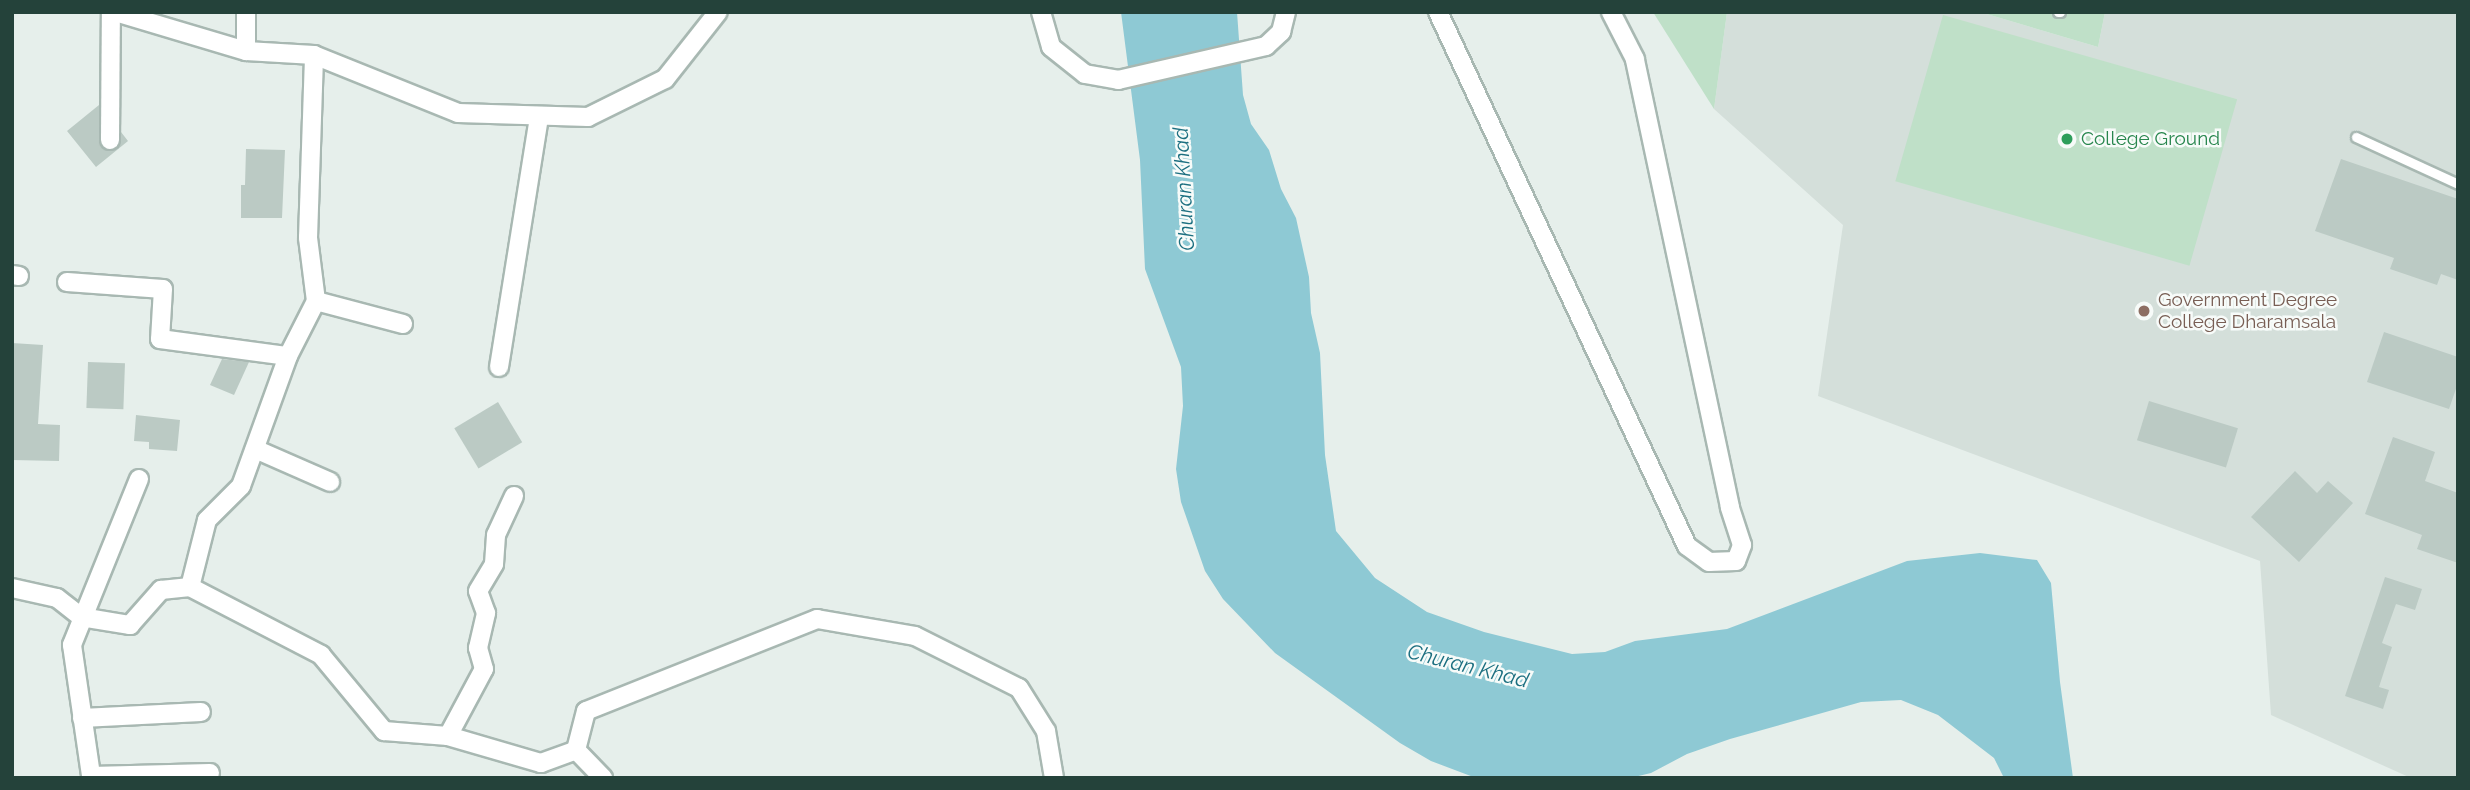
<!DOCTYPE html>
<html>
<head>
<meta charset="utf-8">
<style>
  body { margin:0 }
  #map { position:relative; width:2470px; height:790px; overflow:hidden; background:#e6efeb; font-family:Raleway,sans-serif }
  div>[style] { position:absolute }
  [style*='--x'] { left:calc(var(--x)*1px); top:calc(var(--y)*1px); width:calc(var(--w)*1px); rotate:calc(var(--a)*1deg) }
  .built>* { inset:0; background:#d4dfda }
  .green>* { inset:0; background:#bfe0c8; transform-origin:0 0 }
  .water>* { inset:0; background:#8ec9d4 }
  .building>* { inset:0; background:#bbcac4; transform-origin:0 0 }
  .roads { filter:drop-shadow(2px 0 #a8b8b2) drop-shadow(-2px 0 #a8b8b2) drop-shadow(0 2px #a8b8b2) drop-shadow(0 -2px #a8b8b2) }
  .service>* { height:9px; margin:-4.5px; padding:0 4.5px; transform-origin:4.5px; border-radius:4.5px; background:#fff }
  .minor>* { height:18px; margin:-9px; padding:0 9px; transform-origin:9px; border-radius:9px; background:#fff }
  .dots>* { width:19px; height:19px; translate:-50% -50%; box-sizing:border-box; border:4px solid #f7fbf9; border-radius:50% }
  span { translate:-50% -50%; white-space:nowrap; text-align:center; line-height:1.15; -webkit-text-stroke:5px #f7fbf9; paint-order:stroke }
  .leisure-label { font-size:19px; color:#27864d }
  .left { translate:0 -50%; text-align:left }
  .education-label { font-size:19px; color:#785e54 }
  .water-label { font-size:21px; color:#1c6f80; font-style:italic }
  .frame { position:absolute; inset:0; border:14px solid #24423a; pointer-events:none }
</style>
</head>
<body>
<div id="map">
  <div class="built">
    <i style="clip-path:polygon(1727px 12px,1980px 12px,2098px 47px,2105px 12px,2458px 12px,2458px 778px,2411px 778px,2271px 715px,2260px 561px,1818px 396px,1843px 225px,1714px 109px)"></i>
  </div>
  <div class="green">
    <i style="clip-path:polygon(1653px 12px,1727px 12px,1714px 109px)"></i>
    <i style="clip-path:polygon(1980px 12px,2105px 12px,2098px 47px)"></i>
    <i style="left:1943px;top:15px;width:306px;height:173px;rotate:16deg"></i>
  </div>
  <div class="water">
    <i style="clip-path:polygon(1121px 12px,1237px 12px,1243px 95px,1251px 124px,1269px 150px,1281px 189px,1296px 218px,1309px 277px,1311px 313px,1320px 353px,1325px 455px,1336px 531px,1375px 578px,1427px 612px,1484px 632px,1572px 654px,1605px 652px,1635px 641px,1727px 629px,1907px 561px,1980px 553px,2037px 560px,2051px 583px,2060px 682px,2073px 778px,2004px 778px,1994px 758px,1938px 715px,1901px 700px,1861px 702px,1730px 739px,1687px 754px,1651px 773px,1630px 778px,1476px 778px,1431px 761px,1400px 743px,1275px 653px,1223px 599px,1205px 571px,1181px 502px,1176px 469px,1183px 406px,1181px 367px,1145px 269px,1140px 160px)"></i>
  </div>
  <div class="building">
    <i style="clip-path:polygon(99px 105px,101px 146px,109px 151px,116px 149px,120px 145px,121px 132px,128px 141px,96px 167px,67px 131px)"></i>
    <i style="clip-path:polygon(246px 149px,285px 150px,282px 218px,241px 218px,241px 185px,245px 185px)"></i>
    <i style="clip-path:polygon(2341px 159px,2458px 199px,2458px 280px,2441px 274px,2437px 285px,2390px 269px,2394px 258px,2315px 231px)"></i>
    <i style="clip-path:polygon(2384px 332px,2458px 357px,2458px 383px,2449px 409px,2367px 382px)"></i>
    <i style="clip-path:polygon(12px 343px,43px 345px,38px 424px,60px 425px,59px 461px,12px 460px)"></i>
    <i style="clip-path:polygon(222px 359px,249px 362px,234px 395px,210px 385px)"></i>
    <i style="left:88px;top:362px;width:37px;height:46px;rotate:2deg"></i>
    <i style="left:2149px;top:401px;width:93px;height:41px;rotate:17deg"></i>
    <i style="left:498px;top:402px;width:47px;height:51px;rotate:59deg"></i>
    <i style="clip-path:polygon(136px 415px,180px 420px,177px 451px,149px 449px,149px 442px,134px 441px)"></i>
    <i style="clip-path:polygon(2393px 437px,2435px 452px,2425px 481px,2458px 493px,2458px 563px,2417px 549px,2422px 535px,2365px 514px)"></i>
    <i style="clip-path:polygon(2295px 471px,2317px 493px,2328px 481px,2353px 503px,2299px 562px,2251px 517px)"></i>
    <i style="clip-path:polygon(2385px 577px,2422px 589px,2415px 610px,2396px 604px,2382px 643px,2392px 647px,2379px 687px,2389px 690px,2383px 709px,2345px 696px)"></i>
  </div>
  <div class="roads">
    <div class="service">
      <i style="--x:2058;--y:12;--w:2;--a:0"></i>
      <i style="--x:2356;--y:137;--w:112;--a:24.7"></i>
    </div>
    <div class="minor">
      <i style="--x:115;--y:12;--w:137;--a:16.6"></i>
      <i style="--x:246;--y:51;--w:68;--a:3.4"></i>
      <i style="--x:314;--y:55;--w:155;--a:21.9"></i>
      <i style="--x:458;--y:113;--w:130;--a:1.8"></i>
      <i style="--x:588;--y:117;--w:86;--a:-26.3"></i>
      <i style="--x:665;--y:79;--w:85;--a:-51.7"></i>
      <i style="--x:246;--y:12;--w:39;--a:90"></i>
      <i style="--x:1041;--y:12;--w:36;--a:74"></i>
      <i style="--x:1051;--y:47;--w:43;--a:38.5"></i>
      <i style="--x:1085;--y:74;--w:34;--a:10"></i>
      <i style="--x:1118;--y:80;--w:152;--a:-12.9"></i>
      <i style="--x:1266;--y:46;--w:21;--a:-43"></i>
      <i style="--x:1281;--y:32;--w:21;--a:-76"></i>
      <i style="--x:1438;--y:12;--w:589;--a:65"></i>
      <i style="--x:1687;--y:546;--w:27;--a:36"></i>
      <i style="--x:1709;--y:562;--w:27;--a:-2"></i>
      <i style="--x:1736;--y:561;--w:17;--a:-69"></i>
      <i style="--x:1742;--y:545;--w:40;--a:-108"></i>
      <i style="--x:1730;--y:507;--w:458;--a:-102"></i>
      <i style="--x:1635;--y:59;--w:53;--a:-117.1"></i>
      <i style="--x:110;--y:140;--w:128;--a:-89.6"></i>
      <i style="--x:12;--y:275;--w:7;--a:8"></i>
      <i style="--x:67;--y:282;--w:96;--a:4.2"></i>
      <i style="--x:163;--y:289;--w:50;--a:93.4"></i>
      <i style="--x:160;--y:339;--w:129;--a:7.6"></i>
      <i style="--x:316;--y:301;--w:90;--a:14.8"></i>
      <i style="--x:499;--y:367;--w:254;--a:-80.9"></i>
      <i style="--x:255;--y:449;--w:82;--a:23.7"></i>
      <i style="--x:139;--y:479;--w:179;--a:112"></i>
      <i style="--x:72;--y:645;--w:132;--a:81.7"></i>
      <i style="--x:91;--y:776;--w:119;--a:-1.4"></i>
      <i style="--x:190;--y:587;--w:69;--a:-75.8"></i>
      <i style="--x:207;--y:520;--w:48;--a:-45"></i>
      <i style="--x:241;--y:486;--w:138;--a:-70.1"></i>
      <i style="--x:288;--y:356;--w:62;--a:-63"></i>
      <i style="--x:316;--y:301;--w:64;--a:-97.2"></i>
      <i style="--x:308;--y:238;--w:183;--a:-88.1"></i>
      <i style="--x:12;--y:588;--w:46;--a:12.5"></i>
      <i style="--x:57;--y:598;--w:31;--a:38"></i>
      <i style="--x:81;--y:617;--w:50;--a:9.3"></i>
      <i style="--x:130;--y:625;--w:47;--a:-48.5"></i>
      <i style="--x:161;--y:590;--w:29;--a:-6"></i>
      <i style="--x:190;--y:587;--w:148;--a:27.4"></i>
      <i style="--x:321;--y:655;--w:99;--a:50.3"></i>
      <i style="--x:384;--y:731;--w:64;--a:4.5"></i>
      <i style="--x:448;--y:736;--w:97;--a:16.2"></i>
      <i style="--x:541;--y:763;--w:37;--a:-20"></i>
      <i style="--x:576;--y:750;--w:39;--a:46"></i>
      <i style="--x:82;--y:718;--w:119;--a:-2.9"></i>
      <i style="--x:448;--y:736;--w:76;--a:-61.8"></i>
      <i style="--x:484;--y:669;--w:22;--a:-106"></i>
      <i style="--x:478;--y:648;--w:36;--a:-77"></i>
      <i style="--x:486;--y:613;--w:23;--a:-110"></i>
      <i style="--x:478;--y:591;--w:31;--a:-59"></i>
      <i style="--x:494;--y:564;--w:29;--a:-86"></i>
      <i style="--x:496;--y:535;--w:43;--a:-65.2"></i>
      <i style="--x:576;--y:750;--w:40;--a:-75.6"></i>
      <i style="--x:586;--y:711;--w:249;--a:-21.7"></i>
      <i style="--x:817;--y:619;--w:99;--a:9.8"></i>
      <i style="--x:915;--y:636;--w:116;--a:26.6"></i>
      <i style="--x:1019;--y:688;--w:51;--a:57.9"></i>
      <i style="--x:1046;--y:731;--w:48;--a:80.3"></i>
    </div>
  </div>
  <div class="dots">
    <i style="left:2067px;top:139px;background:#2e9e5b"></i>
    <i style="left:2144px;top:311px;background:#8d6e63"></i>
  </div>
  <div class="leisure-label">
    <span class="left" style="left:2081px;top:139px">College Ground</span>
  </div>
  <div class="education-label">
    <span class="left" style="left:2158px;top:311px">Government Degree<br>College Dharamsala</span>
  </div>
  <div class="water-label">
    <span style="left:1184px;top:189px;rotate:-93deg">Churan Khad</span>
    <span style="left:1468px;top:666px;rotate:14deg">Churan Khad</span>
  </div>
  <div class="frame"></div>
</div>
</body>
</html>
